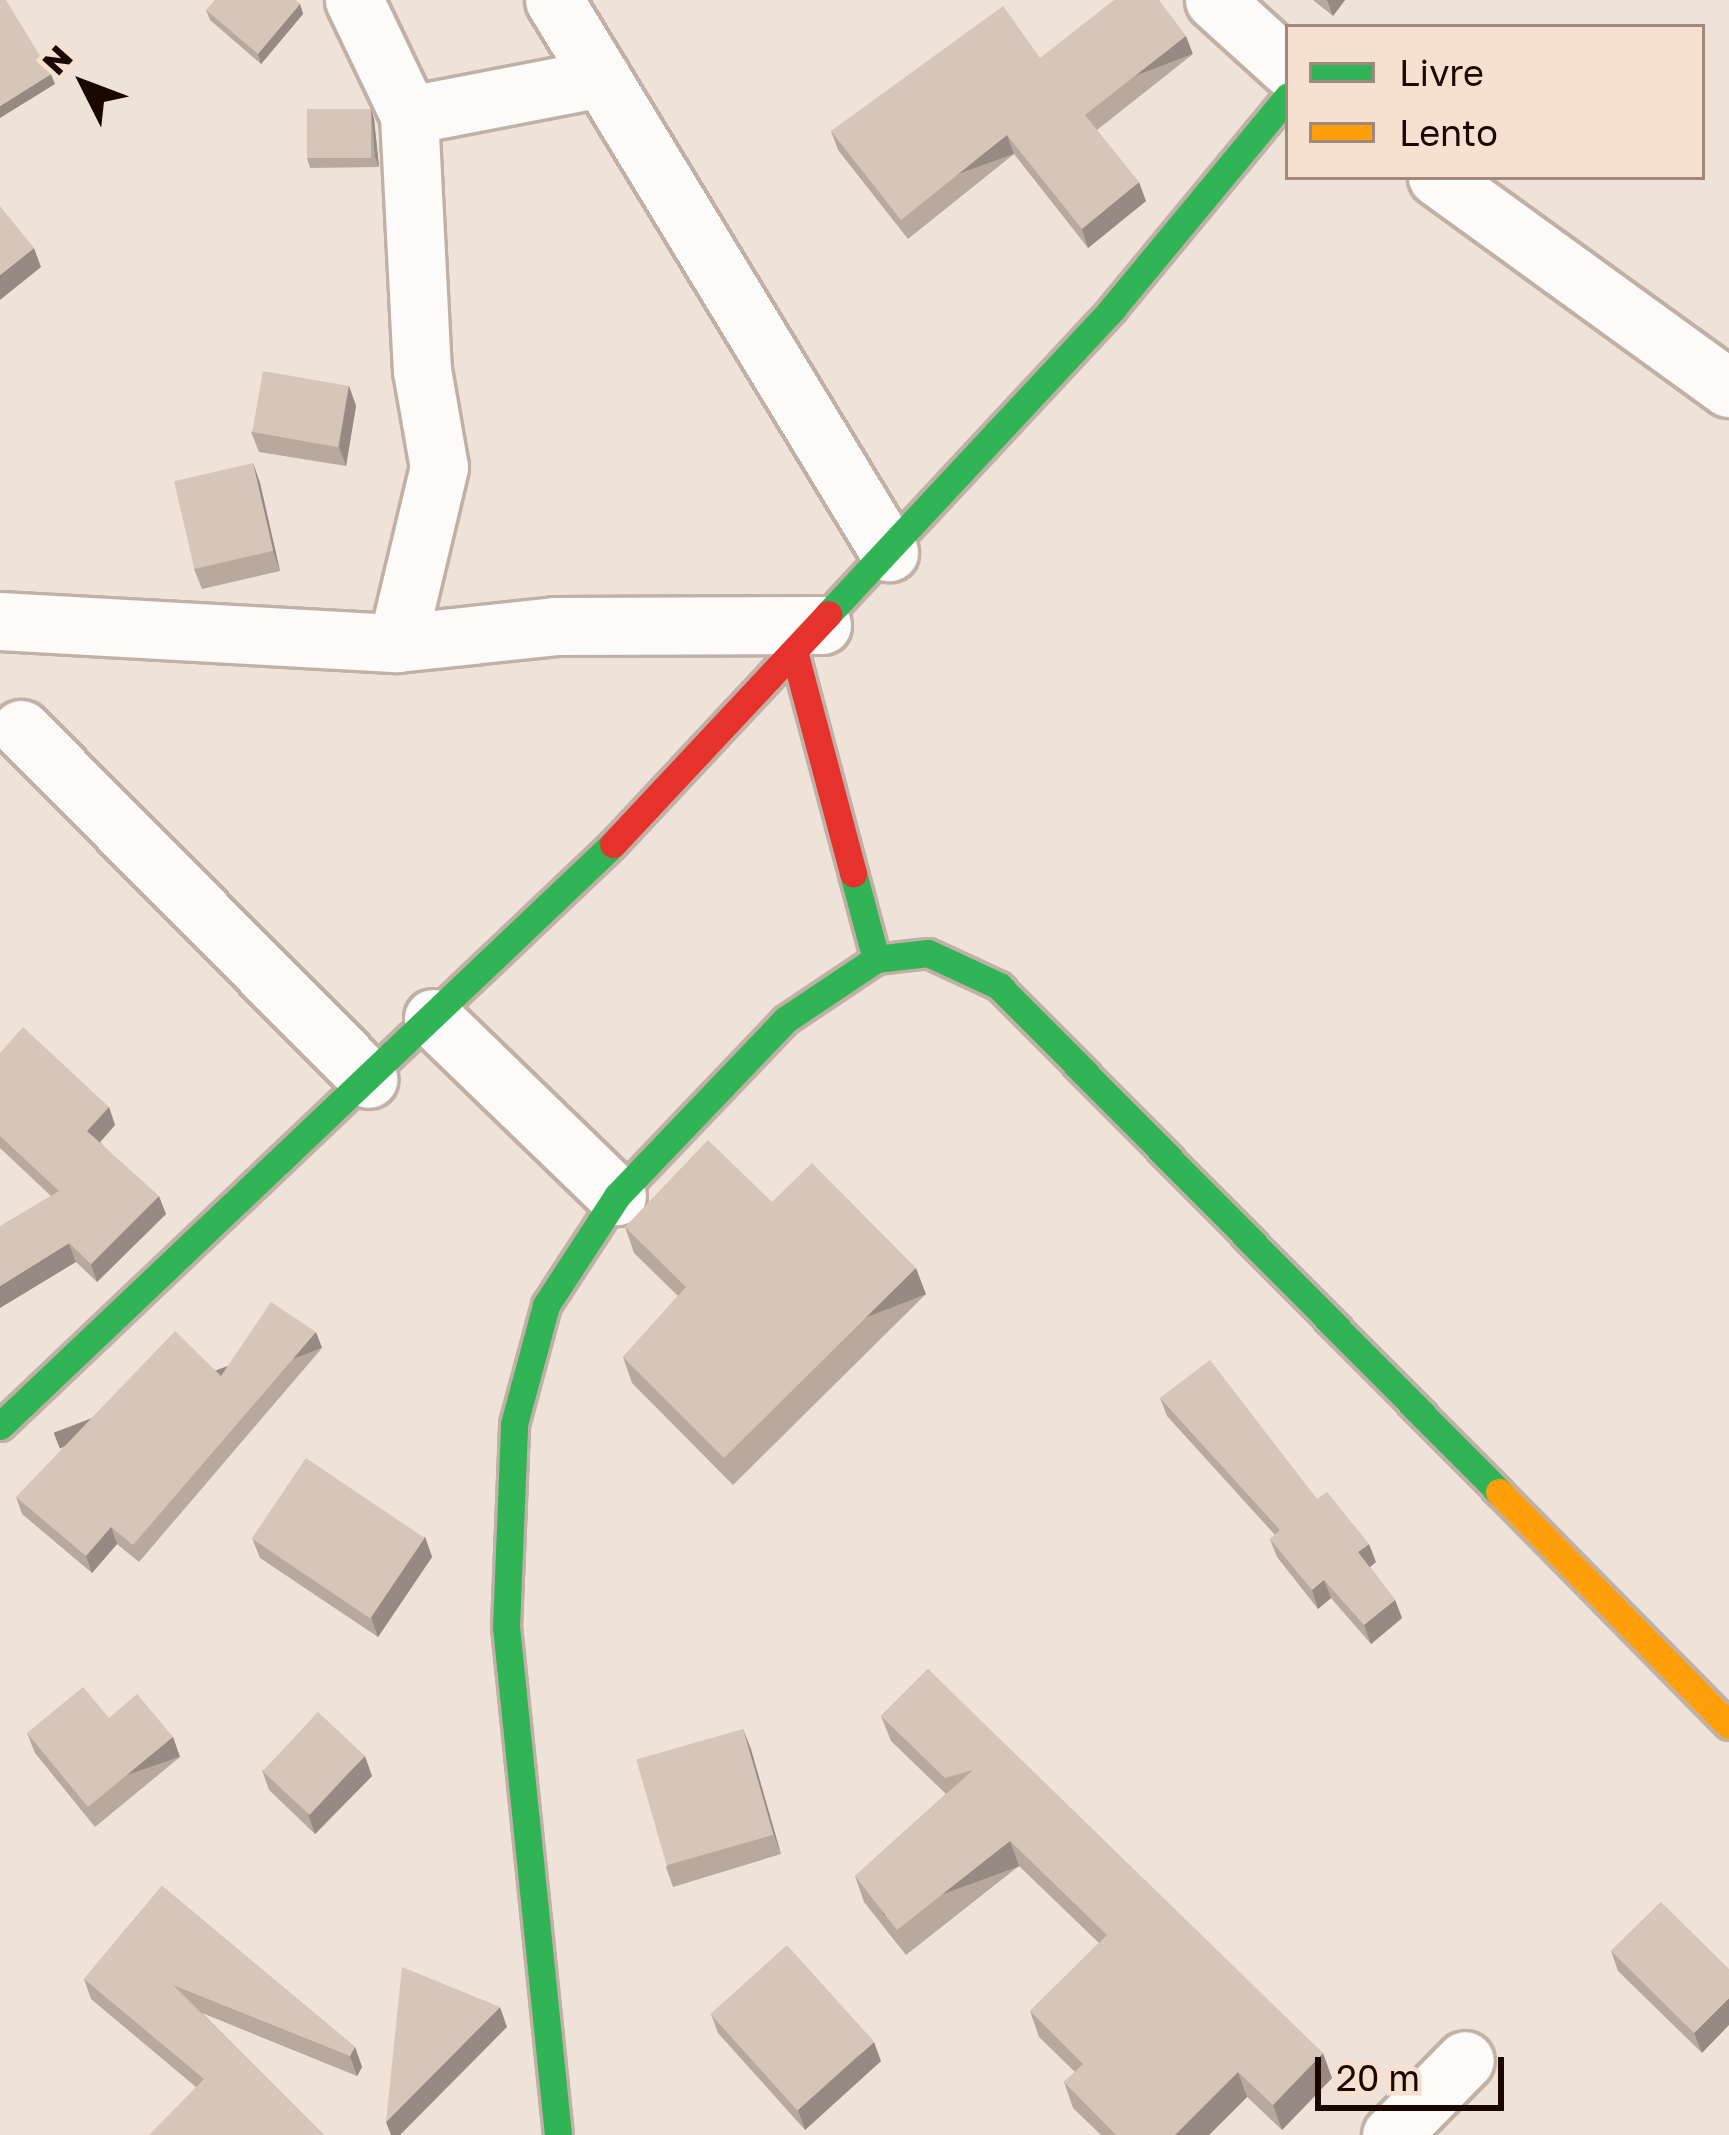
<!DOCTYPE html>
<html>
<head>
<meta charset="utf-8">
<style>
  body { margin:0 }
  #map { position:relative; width:1729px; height:2135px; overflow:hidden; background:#efe2d9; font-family:"Golos Text",sans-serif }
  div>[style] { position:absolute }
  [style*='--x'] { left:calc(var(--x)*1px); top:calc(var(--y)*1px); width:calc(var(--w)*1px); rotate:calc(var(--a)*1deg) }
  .roads { filter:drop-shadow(3px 0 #c1b0a5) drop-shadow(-3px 0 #c1b0a5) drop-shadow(0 3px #c1b0a5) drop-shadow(0 -3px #c1b0a5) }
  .street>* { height:57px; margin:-28.5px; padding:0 28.5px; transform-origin:28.5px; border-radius:28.5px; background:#fdfbf9 }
  .fast>* { height:27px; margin:-13.5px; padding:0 13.5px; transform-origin:13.5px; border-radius:13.5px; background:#30b455 }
  .slow>* { height:27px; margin:-13.5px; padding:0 13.5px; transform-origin:13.5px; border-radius:13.5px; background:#ff9f0a }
  .jam>* { height:27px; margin:-13.5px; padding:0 13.5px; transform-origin:13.5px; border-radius:13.5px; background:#e5322d }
  .wall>* { inset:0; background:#b8a99f }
  .shaded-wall>* { inset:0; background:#968a82; transform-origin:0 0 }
  .building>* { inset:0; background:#d6c5b9; transform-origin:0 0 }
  span { translate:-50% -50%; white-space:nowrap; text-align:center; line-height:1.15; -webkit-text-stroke:12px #f8e0d0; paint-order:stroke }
  .legend { position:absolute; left:1285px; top:24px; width:420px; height:156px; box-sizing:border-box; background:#f8e0d0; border:3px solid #9f897d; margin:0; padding:15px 21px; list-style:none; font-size:36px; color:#1a0700 }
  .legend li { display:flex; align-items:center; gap:24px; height:60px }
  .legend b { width:60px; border:3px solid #9f897d }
  .north { position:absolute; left:24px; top:24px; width:120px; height:120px; -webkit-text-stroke:9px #f8e0d0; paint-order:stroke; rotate:312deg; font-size:33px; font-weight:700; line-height:48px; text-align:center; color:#1a0700 }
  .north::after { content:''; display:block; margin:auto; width:42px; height:54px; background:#1a0700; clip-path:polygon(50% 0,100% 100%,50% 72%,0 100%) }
  .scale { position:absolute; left:1315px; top:2057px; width:189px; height:54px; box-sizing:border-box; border:6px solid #1a0700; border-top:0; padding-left:15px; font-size:36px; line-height:42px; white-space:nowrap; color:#1a0700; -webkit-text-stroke:9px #f8e0d0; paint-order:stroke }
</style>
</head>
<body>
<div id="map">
  <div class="roads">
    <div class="street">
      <i style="--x:354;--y:0;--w:127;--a:64.4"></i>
      <i style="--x:409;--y:115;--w:255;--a:87.1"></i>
      <i style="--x:422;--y:370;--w:98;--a:80.1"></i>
      <i style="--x:439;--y:467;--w:181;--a:103.4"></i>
      <i style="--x:554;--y:0;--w:646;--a:58.75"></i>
      <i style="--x:1214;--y:0;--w:100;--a:42.2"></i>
      <i style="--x:409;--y:115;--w:196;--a:-10.9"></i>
      <i style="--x:1437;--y:177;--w:360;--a:35.9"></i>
      <i style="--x:0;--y:621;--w:398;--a:3.2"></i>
      <i style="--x:397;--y:643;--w:159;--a:-6.1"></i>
      <i style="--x:555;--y:626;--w:267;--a:-0.2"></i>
      <i style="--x:21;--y:729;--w:493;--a:45.2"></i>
      <i style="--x:433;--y:1018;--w:256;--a:44.1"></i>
      <i style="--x:1391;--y:2135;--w:105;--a:-45.4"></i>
    </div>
    <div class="fast">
      <i style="--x:828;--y:614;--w:417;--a:-47"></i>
      <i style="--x:1112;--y:309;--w:276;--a:-50.4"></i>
      <i style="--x:876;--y:959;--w:52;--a:-6.6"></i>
      <i style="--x:928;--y:953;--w:78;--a:24.9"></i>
      <i style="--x:999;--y:986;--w:711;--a:45.34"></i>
      <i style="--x:0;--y:1426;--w:845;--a:-43.51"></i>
      <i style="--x:558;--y:2135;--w:511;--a:-95.84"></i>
      <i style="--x:506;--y:1627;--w:203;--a:-87.7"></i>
      <i style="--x:514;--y:1424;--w:123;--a:-74.9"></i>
      <i style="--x:546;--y:1305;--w:130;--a:-56.9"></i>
      <i style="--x:617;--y:1196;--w:243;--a:-46.3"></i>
      <i style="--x:785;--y:1020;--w:110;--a:-33.8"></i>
      <i style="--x:876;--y:959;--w:89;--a:-105"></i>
    </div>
    <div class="slow">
      <i style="--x:1499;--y:1492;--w:327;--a:45.4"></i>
    </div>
    <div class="jam">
      <i style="--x:795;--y:655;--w:226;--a:75.1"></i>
      <i style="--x:613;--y:844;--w:315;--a:-46.9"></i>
    </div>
  </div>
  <div class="wall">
    <i style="clip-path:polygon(1313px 0,1345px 0,1333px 16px)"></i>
    <i style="clip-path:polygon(300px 4px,303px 14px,261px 64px,210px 20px,206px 10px)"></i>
    <i style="clip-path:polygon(1193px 54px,1097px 130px,1146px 201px,1088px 248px,1014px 154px,908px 239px,838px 150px,831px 131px,1040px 58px)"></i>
    <i style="clip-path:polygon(371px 109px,374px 119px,379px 167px,310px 168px,307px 158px)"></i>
    <i style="clip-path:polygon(349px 386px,356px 406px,346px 466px,259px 452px,251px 432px)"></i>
    <i style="clip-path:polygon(253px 463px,260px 483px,280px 571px,202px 589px,194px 569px)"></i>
    <i style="clip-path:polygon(0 1053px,109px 1107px,115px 1125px,100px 1142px,166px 1214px,97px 1282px,76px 1262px,51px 1196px,0 1148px)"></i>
    <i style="clip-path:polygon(772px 1202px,926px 1294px,733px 1485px,632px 1383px,623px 1357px,678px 1296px,634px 1253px,625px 1227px)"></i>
    <i style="clip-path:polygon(322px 1348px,139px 1562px,117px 1544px,92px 1573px,22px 1514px,16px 1497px,221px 1376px)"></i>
    <i style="clip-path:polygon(1160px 1398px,1317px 1499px,1376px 1562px,1370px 1567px,1395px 1600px,1402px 1618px,1371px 1644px,1331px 1598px,1318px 1609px,1277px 1557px,1270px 1539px,1275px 1535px,1167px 1416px)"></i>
    <i style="clip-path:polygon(425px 1537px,432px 1557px,378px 1637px,260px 1558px,252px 1538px)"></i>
    <i style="clip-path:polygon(928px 1669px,1332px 2078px,1282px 2130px,1247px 2097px,1209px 2135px,1101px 2135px,1073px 2108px,1064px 2082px,1075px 2072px,1039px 2037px,1030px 2011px,1099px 1943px,1019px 1866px,906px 1955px,864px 1902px,855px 1876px,946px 1794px,891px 1741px,881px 1716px)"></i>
    <i style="clip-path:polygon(109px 1718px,173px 1737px,180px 1757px,95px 1827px,35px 1753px,27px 1733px)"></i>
    <i style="clip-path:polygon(743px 1729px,781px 1854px,673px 1887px,666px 1867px)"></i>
    <i style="clip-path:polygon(262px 1770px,372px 1776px,315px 1834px,269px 1790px)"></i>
    <i style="clip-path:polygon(162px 1886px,355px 2047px,362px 2067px,357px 2076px,202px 2013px,324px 2135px,196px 2087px,91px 1999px,84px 1979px)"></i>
    <i style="clip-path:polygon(1661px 1902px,1702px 2053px,1618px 1971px,1611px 1951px)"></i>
    <i style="clip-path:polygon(711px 2014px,881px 2061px,805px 2130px,718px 2033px)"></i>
  </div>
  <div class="shaded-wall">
    <i style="clip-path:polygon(1327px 0,1345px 0,1333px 16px)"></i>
    <i style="clip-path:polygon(300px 4px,303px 14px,261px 64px,258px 54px)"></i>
    <i style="left:1186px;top:36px;width:19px;height:128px;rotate:69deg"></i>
    <i style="clip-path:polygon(51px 74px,55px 84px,0 118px,0 106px)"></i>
    <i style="clip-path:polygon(371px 109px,374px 119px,379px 167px,375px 157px)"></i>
    <i style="left:1007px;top:135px;width:20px;height:136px;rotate:70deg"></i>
    <i style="clip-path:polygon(1139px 182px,1146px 201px,1088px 248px,1082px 229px)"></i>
    <i style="clip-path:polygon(34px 248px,41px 267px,0 300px,0 275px)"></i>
    <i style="clip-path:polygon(349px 386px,356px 406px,346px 466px,339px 447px)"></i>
    <i style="clip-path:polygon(253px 463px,260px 483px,280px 571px,273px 551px)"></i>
    <i style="clip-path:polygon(109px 1107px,115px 1125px,94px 1149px,87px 1131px)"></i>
    <i style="clip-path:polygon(159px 1196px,166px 1214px,97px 1282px,91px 1264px)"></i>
    <i style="clip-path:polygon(69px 1243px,76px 1262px,0 1308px,0 1286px)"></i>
    <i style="left:916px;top:1268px;width:28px;height:270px;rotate:69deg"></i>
    <i style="left:316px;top:1332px;width:17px;height:281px;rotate:69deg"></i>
    <i style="clip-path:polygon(111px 1527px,117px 1544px,92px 1573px,86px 1556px)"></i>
    <i style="clip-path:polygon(425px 1537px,432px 1557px,378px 1637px,371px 1617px)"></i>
    <i style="clip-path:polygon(1369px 1544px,1376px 1562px,1365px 1571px,1358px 1552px)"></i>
    <i style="clip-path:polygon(1324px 1580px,1331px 1598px,1318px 1609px,1312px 1590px)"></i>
    <i style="clip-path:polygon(1395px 1600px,1402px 1618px,1371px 1644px,1364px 1625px)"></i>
    <i style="clip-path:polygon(743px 1729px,751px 1749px,781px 1854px,774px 1835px)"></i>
    <i style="left:173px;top:1737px;width:21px;height:110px;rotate:71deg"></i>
    <i style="clip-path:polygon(365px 1756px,372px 1776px,315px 1834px,308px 1814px)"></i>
    <i style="left:1010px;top:1841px;width:27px;height:144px;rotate:70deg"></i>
    <i style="clip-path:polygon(1729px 1998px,1729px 2025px,1702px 2053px,1694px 2033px)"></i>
    <i style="clip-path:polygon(500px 2007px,507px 2027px,400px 2135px,391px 2135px,386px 2122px)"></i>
    <i style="clip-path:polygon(874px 2042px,881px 2061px,805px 2130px,798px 2110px)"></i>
    <i style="clip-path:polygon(355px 2047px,362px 2067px,357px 2076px,350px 2056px)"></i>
    <i style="clip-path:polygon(1323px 2053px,1332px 2078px,1282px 2130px,1273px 2105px)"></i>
    <i style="clip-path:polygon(1238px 2072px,1247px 2097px,1209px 2135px,1175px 2135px)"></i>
  </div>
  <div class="building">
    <i style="clip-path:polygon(0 0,6px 0,51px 74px,0 106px)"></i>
    <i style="clip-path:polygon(215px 0,295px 0,300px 4px,258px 54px,206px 10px)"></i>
    <i style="clip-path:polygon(1114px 0,1159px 0,1186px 36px,1085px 115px,1139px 182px,1082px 229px,1007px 135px,901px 220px,831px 131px,1003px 6px,1040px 58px)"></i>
    <i style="left:307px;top:109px;width:64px;height:49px"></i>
    <i style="clip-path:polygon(0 206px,34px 248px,0 275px)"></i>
    <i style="left:263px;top:371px;width:87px;height:62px;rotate:10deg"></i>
    <i style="left:253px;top:463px;width:90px;height:81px;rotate:77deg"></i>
    <i style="clip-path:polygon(23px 1027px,109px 1107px,87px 1131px,159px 1196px,91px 1264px,69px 1243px,0 1286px,0 1226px,59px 1191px,0 1136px,0 1053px)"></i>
    <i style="clip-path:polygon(708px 1140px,772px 1202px,812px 1163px,916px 1268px,724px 1458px,623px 1357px,686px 1287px,625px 1227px)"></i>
    <i style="clip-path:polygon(271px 1302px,316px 1332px,133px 1545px,111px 1527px,86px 1556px,16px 1497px,175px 1331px,221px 1376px)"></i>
    <i style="clip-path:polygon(1210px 1360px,1317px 1499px,1327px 1492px,1369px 1544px,1358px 1552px,1395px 1600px,1364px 1625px,1324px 1580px,1312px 1590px,1270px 1539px,1280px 1530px,1160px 1398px)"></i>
    <i style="left:306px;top:1458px;width:143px;height:97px;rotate:34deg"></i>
    <i style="clip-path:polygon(928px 1669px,1323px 2053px,1273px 2105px,1238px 2072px,1175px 2135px,1116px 2135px,1064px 2082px,1083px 2064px,1030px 2011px,1107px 1935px,1010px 1841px,897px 1930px,855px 1876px,973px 1770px,945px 1778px,881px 1716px)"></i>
    <i style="clip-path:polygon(83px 1687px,109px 1718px,137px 1694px,173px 1737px,88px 1807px,27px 1733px)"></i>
    <i style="left:318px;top:1712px;width:64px;height:81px;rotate:43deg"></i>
    <i style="left:743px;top:1729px;width:110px;height:111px;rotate:74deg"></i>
    <i style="clip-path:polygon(162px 1886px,355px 2047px,350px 2056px,173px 1985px,324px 2135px,149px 2135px,204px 2079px,84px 1979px)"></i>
    <i style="clip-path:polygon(1661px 1902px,1729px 1969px,1729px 1998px,1694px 2033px,1611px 1951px)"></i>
    <i style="left:787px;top:1945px;width:130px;height:103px;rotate:48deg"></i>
    <i style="clip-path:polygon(402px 1967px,500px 2007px,386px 2122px)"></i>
  </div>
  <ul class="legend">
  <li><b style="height:15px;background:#30b455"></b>Livre</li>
  <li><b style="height:15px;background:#ff9f0a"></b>Lento</li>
  </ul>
  <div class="north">N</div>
  <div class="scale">20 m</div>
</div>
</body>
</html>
